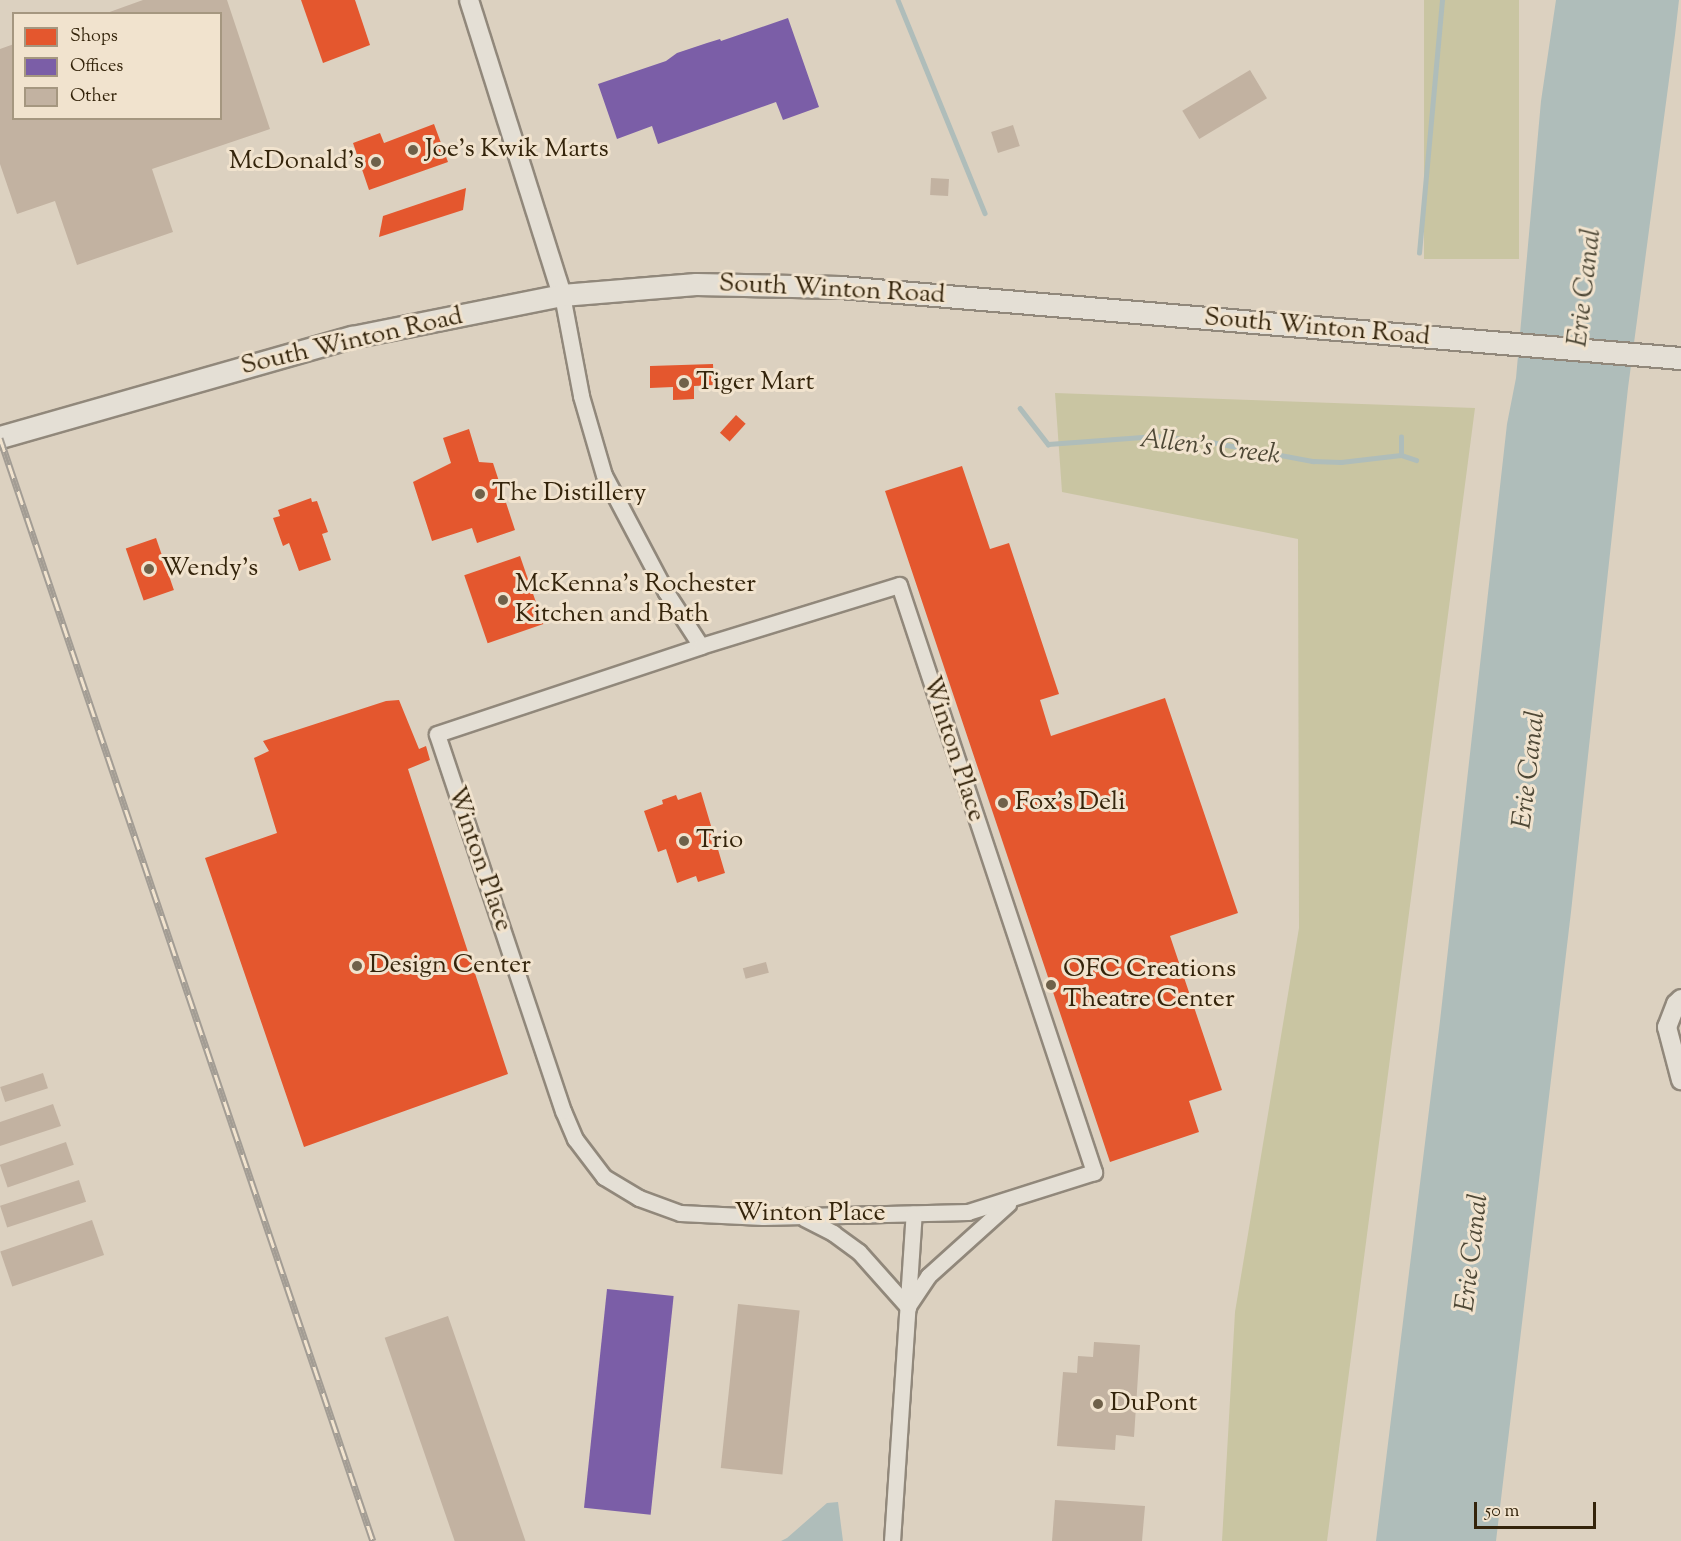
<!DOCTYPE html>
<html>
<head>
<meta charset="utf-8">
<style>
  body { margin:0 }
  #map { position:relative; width:1681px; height:1541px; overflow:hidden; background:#dcd1c0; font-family:"Sorts Mill Goudy",serif }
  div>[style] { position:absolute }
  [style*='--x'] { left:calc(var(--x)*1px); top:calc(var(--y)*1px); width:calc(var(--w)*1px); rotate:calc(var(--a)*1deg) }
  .green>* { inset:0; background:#c9c5a2; transform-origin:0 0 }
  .water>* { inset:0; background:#afbdba }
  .shops>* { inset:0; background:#e4572e; transform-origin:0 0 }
  .offices>* { inset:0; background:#7b5ea7; transform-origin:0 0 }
  .stream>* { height:4.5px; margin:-2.25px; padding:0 2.25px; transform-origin:2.25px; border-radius:2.25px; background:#afbdba }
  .building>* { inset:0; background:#c2b2a1; transform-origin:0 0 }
  .roads { filter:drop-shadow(2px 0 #91887b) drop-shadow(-2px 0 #91887b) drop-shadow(0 2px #91887b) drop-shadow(0 -2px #91887b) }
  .minor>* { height:15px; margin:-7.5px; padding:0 7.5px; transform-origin:7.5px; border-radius:7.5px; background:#e4dfd5 }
  .tertiary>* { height:18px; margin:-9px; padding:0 9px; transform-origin:9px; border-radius:9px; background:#e4dfd5 }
  .secondary>* { height:21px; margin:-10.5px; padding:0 10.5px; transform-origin:10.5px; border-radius:10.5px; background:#e4dfd5 }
  .rail>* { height:7px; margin-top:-3.5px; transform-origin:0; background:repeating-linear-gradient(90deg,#f1e3ce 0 14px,#a39d94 0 28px); box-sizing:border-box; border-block:2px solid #a39d94 }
  .dots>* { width:16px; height:16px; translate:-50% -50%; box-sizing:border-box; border:3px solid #f1e3ce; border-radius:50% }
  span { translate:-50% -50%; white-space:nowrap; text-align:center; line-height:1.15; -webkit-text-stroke:6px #f1e3ce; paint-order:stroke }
  .poi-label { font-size:26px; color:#34240b }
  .left { translate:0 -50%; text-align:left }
  .right { translate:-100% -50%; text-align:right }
  .street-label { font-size:26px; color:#34240b }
  .water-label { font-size:27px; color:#4e4836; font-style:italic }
  .legend { position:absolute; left:12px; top:12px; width:210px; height:108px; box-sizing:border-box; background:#f1e3ce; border:2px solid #a59780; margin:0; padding:8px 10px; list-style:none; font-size:18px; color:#34240b }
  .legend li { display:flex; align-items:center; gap:12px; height:30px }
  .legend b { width:30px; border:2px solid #a59780 }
  .scale { position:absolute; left:1474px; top:1502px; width:122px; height:27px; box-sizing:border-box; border:3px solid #34240b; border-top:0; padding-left:8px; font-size:18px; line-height:21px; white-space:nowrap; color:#34240b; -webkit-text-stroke:4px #f1e3ce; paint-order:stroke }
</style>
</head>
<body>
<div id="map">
  <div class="green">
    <i style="left:1424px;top:0;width:95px;height:259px"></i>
    <i style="clip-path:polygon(1055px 393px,1475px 408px,1327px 1541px,1222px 1541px,1235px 1312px,1299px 928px,1298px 539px,1062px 492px)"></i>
  </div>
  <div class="water">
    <i style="clip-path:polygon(1556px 0,1679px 0,1675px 35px,1628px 388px,1571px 912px,1496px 1541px,1376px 1541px,1440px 1021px,1507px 424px,1516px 378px,1541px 101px)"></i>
    <i style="clip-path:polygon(838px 1502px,843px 1541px,781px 1541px,787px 1538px,827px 1503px)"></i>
  </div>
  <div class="shops">
    <i style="clip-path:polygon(301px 0,355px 0,370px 45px,323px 63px)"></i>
    <i style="clip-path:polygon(434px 124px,448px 162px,369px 190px,353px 143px,380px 133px,384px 143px)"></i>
    <i style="clip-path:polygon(466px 188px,463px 210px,379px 237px,383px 216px)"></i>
    <i style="clip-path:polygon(713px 364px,714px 385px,694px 386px,694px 399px,673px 400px,673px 387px,650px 388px,650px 366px)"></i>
    <i style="left:736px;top:415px;width:13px;height:24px;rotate:42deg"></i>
    <i style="clip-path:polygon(469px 429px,479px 462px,493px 463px,515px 530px,477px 543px,472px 528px,432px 541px,413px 482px,451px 463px,443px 438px)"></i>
    <i style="clip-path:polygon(962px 466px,990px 549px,1009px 543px,1059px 694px,1040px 700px,1051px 736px,1165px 698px,1238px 913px,1170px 936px,1222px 1090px,1189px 1101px,1199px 1132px,1110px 1162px,885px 491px)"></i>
    <i style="clip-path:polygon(311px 498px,312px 502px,317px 501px,328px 532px,322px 534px,331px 560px,299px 571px,289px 543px,283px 546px,273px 518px,280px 516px,278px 510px)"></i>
    <i style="left:156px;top:538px;width:55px;height:32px;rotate:71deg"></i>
    <i style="left:520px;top:556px;width:72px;height:59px;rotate:71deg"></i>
    <i style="clip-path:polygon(399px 700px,419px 749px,426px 746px,430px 760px,408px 769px,508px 1074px,304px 1147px,205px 858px,277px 833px,254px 758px,269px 751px,263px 741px,386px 701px)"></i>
    <i style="clip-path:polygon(701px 792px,725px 873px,698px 882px,696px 876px,677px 883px,666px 849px,658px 852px,644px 811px,663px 804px,662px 800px,676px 795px,678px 800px)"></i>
  </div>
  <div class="offices">
    <i style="clip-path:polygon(788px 18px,819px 107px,783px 120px,776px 102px,658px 144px,652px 126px,617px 139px,598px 84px,666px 61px,677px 53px,707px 43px,720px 39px,721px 41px)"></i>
    <i style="left:607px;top:1289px;width:67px;height:220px;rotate:6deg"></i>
  </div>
  <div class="stream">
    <i style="--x:898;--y:0;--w:230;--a:67.8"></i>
    <i style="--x:1419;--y:253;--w:254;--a:-84.8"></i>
    <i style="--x:1020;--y:408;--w:46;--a:52.1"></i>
    <i style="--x:1048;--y:444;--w:108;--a:-4.2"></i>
    <i style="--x:1156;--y:436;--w:55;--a:6.2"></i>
    <i style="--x:1211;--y:442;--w:104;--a:10.6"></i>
    <i style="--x:1313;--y:461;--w:28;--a:2"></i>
    <i style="--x:1341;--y:462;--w:60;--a:-6.7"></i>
    <i style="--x:1401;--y:455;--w:16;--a:18"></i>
    <i style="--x:1401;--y:455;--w:18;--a:-90"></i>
  </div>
  <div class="building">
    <i style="clip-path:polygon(143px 0,227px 0,270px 129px,152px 169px,173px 232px,77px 265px,55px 201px,17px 214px,0 164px,0 49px,14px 44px,14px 118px,220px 118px,220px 14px,104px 14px)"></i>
    <i style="left:1250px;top:70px;width:33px;height:79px;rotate:59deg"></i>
    <i style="left:1013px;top:125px;width:22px;height:23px;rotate:72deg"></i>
    <i style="left:931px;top:178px;width:18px;height:17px;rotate:3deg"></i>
    <i style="left:766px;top:962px;width:11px;height:24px;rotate:75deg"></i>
    <i style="left:43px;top:1073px;width:16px;height:45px;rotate:72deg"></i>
    <i style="clip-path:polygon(53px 1104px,61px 1126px,0 1146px,0 1122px)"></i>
    <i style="left:66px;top:1142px;width:24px;height:70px;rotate:71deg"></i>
    <i style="left:79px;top:1180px;width:23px;height:83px;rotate:72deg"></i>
    <i style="left:92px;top:1220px;width:37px;height:97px;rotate:71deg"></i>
    <i style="left:738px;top:1304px;width:62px;height:165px;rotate:6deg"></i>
    <i style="left:448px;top:1316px;width:238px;height:67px;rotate:71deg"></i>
    <i style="clip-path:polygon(1094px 1342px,1140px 1345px,1134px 1437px,1116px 1435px,1115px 1450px,1057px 1446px,1063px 1372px,1077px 1373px,1078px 1356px,1093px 1357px)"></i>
    <i style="clip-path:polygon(1055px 1500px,1145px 1506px,1142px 1541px,1052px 1541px)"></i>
  </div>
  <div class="roads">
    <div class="minor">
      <i style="--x:562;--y:295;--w:103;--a:79.3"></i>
      <i style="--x:581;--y:396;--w:82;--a:73.8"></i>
      <i style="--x:604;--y:475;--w:132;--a:62.1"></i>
      <i style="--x:666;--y:592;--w:64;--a:57.1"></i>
      <i style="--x:899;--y:585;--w:619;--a:71.62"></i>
      <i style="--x:1094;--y:1172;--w:132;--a:162.4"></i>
      <i style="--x:968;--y:1212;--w:205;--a:178.6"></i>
      <i style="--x:763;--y:1217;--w:83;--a:-177.2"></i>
      <i style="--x:680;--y:1213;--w:44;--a:-159.9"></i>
      <i style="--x:639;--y:1198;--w:41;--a:-149"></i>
      <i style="--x:604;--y:1177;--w:48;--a:-127.3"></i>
      <i style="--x:575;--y:1139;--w:30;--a:-113"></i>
      <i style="--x:563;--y:1111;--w:397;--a:-108.5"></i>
      <i style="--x:437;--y:734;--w:278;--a:-18.4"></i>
      <i style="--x:701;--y:646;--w:207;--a:-17.1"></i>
      <i style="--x:804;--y:1218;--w:33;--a:27"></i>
      <i style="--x:833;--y:1233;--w:32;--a:36"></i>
      <i style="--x:859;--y:1252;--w:74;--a:48.3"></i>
      <i style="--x:908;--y:1306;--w:36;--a:-56"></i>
      <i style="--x:928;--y:1276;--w:108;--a:-42"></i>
      <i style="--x:892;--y:1541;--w:328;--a:-86.2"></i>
    </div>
    <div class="tertiary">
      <i style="--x:469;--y:0;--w:309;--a:72.5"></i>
      <i style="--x:1681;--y:999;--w:7;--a:135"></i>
      <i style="--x:1676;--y:1004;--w:25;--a:111"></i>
      <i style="--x:1667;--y:1027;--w:55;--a:75.2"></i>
    </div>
    <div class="secondary">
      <i style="--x:0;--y:437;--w:366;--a:-15.9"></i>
      <i style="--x:352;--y:337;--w:214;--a:-11.3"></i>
      <i style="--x:562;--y:295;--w:134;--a:-4.7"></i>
      <i style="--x:696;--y:284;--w:144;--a:1.2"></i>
      <i style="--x:840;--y:287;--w:844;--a:4.83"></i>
    </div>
  </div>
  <div class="rail">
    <i style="--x:0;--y:438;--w:1164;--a:71.32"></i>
  </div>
  <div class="dots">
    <i style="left:413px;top:150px;background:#6f614a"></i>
    <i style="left:376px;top:162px;background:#6f614a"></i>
    <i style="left:684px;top:383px;background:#6f614a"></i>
    <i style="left:480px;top:494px;background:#6f614a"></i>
    <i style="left:149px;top:569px;background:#6f614a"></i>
    <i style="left:503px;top:600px;background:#6f614a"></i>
    <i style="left:1003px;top:803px;background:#6f614a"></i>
    <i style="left:684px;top:841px;background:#6f614a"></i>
    <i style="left:357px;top:966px;background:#6f614a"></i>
    <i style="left:1051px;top:985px;background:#6f614a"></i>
    <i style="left:1098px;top:1404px;background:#6f614a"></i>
  </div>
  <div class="poi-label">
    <span class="left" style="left:425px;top:150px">Joe's Kwik Marts</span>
    <span class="right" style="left:364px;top:162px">McDonald's</span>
    <span class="left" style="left:696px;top:383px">Tiger Mart</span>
    <span class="left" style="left:492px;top:494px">The Distillery</span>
    <span class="left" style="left:161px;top:569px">Wendy's</span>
    <span class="left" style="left:515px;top:600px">McKenna's Rochester<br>Kitchen and Bath</span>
    <span class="left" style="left:1015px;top:803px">Fox's Deli</span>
    <span class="left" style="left:696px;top:841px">Trio</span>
    <span class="left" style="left:369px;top:966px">Design Center</span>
    <span class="left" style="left:1063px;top:985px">OFC Creations<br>Theatre Center</span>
    <span class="left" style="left:1110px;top:1404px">DuPont</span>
  </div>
  <div class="street-label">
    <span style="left:832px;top:290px;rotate:3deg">South Winton Road</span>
    <span style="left:1317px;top:328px;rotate:5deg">South Winton Road</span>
    <span style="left:352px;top:342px;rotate:-13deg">South Winton Road</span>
    <span style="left:953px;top:749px;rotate:72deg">Winton Place</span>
    <span style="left:479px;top:859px;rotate:71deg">Winton Place</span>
    <span style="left:810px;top:1214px">Winton Place</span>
  </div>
  <div class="water-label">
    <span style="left:1586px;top:288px;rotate:-83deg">Erie Canal</span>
    <span style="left:1210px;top:448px;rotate:7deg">Allen's Creek</span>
    <span style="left:1530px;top:770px;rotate:-83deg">Erie Canal</span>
    <span style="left:1473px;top:1253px;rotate:-83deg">Erie Canal</span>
  </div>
  <ul class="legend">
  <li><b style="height:16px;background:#e4572e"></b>Shops</li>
  <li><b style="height:16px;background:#7b5ea7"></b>Offices</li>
  <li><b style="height:16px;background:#c2b2a1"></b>Other</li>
  </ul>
  <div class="scale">50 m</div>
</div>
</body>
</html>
